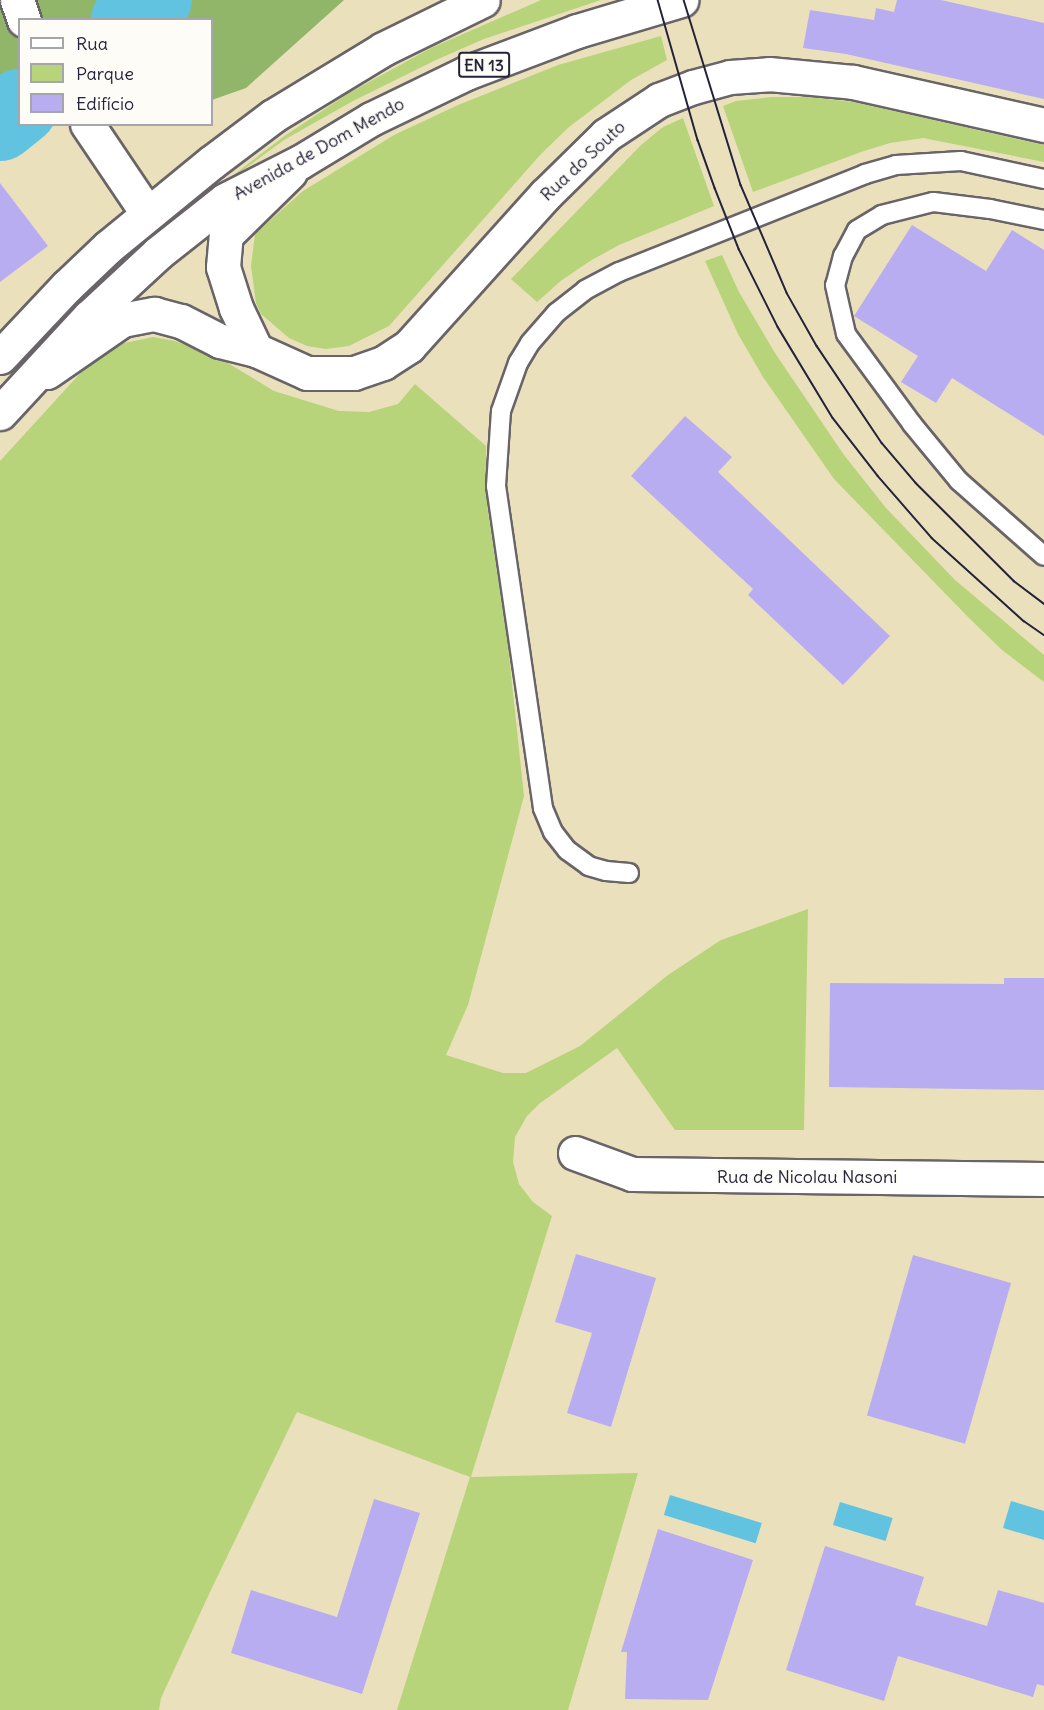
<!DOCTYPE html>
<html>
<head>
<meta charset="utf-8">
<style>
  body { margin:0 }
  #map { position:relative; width:1044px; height:1710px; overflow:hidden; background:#ebe0bc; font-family:Delius,sans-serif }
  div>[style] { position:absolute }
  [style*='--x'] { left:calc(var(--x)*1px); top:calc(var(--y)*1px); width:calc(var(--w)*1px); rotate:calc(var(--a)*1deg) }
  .green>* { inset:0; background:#b7d47a }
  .forest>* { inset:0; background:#91b66a }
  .water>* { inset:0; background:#62c3e0; transform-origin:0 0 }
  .river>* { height:76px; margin:-38px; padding:0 38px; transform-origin:38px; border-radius:38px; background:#62c3e0 }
  .building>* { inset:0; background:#b9adf1; transform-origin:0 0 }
  .roads { filter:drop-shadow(2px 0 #686468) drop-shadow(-2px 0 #686468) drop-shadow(0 2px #686468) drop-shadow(0 -2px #686468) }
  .service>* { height:18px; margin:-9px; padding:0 9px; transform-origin:9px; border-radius:9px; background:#fff }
  .minor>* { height:33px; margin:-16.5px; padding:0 16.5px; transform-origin:16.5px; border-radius:16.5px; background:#fff }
  .tertiary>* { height:33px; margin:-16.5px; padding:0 16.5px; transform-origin:16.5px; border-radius:16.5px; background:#fff }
  .primary>* { height:33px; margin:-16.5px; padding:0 16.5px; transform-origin:16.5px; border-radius:16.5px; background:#fff }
  .tram>* { height:1.5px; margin:-0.75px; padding:0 0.75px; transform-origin:0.75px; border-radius:0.75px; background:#22223b }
  span { translate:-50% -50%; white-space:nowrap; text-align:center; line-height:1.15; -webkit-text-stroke:4.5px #fdfcf7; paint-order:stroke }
  .shield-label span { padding:2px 4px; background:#fdfcf7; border:2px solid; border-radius:4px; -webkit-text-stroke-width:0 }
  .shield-label { font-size:16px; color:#22223b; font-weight:700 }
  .street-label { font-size:18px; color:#22223b }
  .legend { position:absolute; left:18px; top:18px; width:195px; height:108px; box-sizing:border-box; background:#fdfcf7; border:2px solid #a5a5ac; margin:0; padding:8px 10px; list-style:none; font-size:18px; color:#22223b }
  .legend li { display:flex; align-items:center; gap:12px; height:30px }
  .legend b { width:30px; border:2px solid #a5a5ac }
</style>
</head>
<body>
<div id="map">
  <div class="green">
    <i style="clip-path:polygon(541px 0,601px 0,484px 39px,436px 60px,353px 101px,284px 140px,190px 209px,62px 322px,135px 251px,283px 137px,349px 93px,431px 48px)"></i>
    <i style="clip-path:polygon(661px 36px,667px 60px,631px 80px,569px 127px,541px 154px,389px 326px,349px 346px,326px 349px,307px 346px,289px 338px,261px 314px,256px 303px,251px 266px,255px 234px,303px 191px,394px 135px,458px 105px,558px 65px)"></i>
    <i style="clip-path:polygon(772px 97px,809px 97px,853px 102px,1044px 145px,1044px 162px,923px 138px,890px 143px,861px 152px,753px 192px,723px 106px,736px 101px)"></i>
    <i style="clip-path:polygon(683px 118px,714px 206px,619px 245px,590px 261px,562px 280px,537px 302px,511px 279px,641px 145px,663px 127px)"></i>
    <i style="clip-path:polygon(722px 255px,739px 292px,775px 353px,844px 455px,886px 508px,955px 580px,1044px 655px,1044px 682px,1002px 650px,968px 617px,834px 479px,763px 377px,738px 334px,705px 261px)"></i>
    <i style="clip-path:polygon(153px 337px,175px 341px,218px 357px,274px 391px,339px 411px,369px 412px,398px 404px,415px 384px,486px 446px,487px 505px,508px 646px,524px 796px,468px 1005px,446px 1055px,503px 1073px,526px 1073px,580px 1046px,668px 975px,721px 940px,808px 909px,804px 1130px,675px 1130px,617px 1048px,539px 1104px,527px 1116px,515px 1137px,513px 1162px,519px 1184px,533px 1202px,552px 1216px,471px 1477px,638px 1473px,568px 1710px,397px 1710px,470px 1477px,297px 1412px,210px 1592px,161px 1698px,159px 1710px,0 1710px,0 461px,85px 368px,102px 354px,120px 344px)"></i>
  </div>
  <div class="forest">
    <i style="clip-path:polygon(0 0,344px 0,246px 88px,212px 100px,212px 20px,20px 20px,20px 124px,47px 125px,31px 132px,0 158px)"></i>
  </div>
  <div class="water">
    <i style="left:670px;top:1495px;width:96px;height:21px;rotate:17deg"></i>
    <i style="clip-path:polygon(1011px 1501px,1044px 1511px,1044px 1540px,1003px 1528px)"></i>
    <i style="left:840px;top:1502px;width:55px;height:24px;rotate:17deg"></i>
  </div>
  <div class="river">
    <i style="--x:129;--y:20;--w:32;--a:-39"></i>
    <i style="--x:0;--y:123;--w:26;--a:-39"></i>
  </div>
  <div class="building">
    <i style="clip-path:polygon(897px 0,941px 0,1044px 23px,1044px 99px,846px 54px,803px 48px,810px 10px,874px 20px,876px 8px,894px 12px)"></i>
    <i style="clip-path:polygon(0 183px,48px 246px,0 282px)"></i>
    <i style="clip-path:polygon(912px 225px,986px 271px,1012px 230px,1044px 250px,1044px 436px,952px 378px,936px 403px,901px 382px,918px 356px,854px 316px)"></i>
    <i style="clip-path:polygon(685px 416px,732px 457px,718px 472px,890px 636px,843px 685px,748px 595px,753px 589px,631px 476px)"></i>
    <i style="clip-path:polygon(1004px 978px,1044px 978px,1044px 1090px,829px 1087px,830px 983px,1004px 984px)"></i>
    <i style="clip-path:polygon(576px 1254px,656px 1278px,611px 1427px,567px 1413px,592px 1333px,555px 1322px)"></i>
    <i style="left:913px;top:1255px;width:102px;height:167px;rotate:16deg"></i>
    <i style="clip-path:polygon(374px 1499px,420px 1513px,362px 1694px,231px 1653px,251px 1590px,337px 1617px)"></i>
    <i style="clip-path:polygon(658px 1529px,753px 1560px,708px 1700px,625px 1699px,627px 1652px,621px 1652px)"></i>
    <i style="clip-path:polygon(825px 1546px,924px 1577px,915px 1605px,987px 1626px,998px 1590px,1044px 1603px,1044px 1686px,1037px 1684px,1033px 1697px,898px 1656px,884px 1701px,786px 1670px)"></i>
  </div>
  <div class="roads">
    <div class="service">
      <i style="--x:1044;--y:220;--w:55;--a:-168.5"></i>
      <i style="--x:990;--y:209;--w:57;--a:-173"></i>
      <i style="--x:933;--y:202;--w:53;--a:165.7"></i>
      <i style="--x:882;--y:215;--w:29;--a:149"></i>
      <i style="--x:857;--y:230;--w:30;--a:118"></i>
      <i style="--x:843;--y:256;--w:30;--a:105"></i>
      <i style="--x:835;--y:285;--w:50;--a:77.3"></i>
      <i style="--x:846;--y:334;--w:112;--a:53.7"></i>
      <i style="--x:912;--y:424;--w:74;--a:50.5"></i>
      <i style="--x:959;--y:481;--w:113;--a:41.4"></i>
      <i style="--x:629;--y:873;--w:23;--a:-175"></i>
      <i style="--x:606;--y:871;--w:18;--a:-164"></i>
      <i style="--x:589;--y:866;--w:27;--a:-144"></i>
      <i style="--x:567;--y:850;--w:23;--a:-128"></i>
      <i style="--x:553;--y:832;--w:26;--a:-113"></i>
      <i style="--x:543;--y:808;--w:325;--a:-98.3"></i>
      <i style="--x:496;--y:486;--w:75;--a:-86.2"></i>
      <i style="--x:501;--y:411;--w:51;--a:-70.5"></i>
      <i style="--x:518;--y:363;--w:23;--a:-59"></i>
      <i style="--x:530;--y:343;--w:40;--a:-49"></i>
      <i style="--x:556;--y:313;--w:37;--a:-38"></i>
      <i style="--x:585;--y:290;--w:38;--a:-28"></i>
      <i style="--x:619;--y:272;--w:265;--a:-21.7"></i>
      <i style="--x:865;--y:174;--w:32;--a:-16"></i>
      <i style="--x:896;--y:165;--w:65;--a:-3.5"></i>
      <i style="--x:961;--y:161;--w:85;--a:12.2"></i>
    </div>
    <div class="minor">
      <i style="--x:17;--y:0;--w:21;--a:71"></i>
      <i style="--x:87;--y:124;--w:107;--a:56"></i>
      <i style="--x:575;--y:1153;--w:61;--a:20.2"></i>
      <i style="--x:632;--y:1174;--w:412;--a:0.7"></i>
    </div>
    <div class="tertiary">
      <i style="--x:256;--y:350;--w:47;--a:-115.5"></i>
      <i style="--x:236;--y:308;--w:43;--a:-107.6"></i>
      <i style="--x:223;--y:267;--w:32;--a:-85"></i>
      <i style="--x:226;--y:235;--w:90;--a:-44.5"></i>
      <i style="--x:47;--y:372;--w:91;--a:-34.7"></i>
      <i style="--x:122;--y:320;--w:33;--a:-11"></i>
      <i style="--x:154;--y:314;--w:28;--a:15"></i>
      <i style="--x:181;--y:321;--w:44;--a:27.1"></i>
      <i style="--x:220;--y:341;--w:37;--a:14"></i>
      <i style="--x:256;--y:350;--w:56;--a:24.3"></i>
      <i style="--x:307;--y:373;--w:47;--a:0"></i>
      <i style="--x:354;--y:373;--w:31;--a:-19"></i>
      <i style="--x:383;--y:363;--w:31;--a:-33"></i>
      <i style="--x:409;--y:346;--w:203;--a:-48"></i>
      <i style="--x:545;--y:195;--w:86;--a:-44.5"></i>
      <i style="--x:606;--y:135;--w:64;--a:-33.4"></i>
      <i style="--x:659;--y:100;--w:36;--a:-21"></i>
      <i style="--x:693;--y:87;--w:38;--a:-15"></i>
      <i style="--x:730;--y:77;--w:39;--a:-4"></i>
      <i style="--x:769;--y:74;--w:84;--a:5.4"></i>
      <i style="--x:853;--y:82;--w:196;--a:12.7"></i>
    </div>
    <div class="primary">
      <i style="--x:0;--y:357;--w:98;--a:-46.7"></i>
      <i style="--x:67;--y:286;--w:57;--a:-43.6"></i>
      <i style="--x:108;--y:247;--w:134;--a:-39.3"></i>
      <i style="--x:212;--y:162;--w:76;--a:-37"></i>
      <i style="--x:273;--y:116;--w:129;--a:-31.3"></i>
      <i style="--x:383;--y:49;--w:111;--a:-26.1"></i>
      <i style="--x:0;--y:413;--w:131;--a:-47.2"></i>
      <i style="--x:89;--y:317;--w:94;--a:-42.8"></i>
      <i style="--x:158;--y:253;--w:85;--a:-38.3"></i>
      <i style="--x:225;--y:200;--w:84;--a:-26.9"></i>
      <i style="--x:300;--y:162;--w:83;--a:-31.2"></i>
      <i style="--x:371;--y:119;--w:106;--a:-25.8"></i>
      <i style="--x:466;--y:73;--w:119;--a:-20.7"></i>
      <i style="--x:577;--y:31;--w:109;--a:-16.6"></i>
    </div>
  </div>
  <div class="tram">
    <i style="--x:658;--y:0;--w:146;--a:74.1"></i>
    <i style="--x:698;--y:140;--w:51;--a:70.5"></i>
    <i style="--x:715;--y:188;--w:66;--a:68.5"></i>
    <i style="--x:739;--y:249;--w:87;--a:63.4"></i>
    <i style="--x:778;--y:327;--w:106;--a:58.9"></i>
    <i style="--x:833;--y:418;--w:73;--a:52.2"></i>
    <i style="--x:878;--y:476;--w:82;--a:48.9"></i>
    <i style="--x:932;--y:538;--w:124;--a:42.1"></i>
    <i style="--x:1024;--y:621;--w:24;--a:35"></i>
    <i style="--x:684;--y:0;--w:194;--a:72.9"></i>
    <i style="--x:741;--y:185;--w:117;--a:66.9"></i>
    <i style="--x:787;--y:293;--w:61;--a:60.5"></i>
    <i style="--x:817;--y:346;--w:117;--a:56.2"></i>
    <i style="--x:882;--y:443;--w:52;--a:49.6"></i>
    <i style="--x:916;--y:483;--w:139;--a:45"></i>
    <i style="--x:1014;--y:581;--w:38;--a:37"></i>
  </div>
  <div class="shield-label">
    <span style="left:484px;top:65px">EN 13</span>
  </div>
  <div class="street-label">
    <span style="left:319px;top:149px;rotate:-29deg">Avenida de Dom Mendo</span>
    <span style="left:583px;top:161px;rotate:-43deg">Rua do Souto</span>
    <span style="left:807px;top:1177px">Rua de Nicolau Nasoni</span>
  </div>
  <ul class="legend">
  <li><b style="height:8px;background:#fff"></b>Rua</li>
  <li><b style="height:16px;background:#b7d47a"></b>Parque</li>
  <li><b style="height:16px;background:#b9adf1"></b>Edifício</li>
  </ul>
</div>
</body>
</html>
